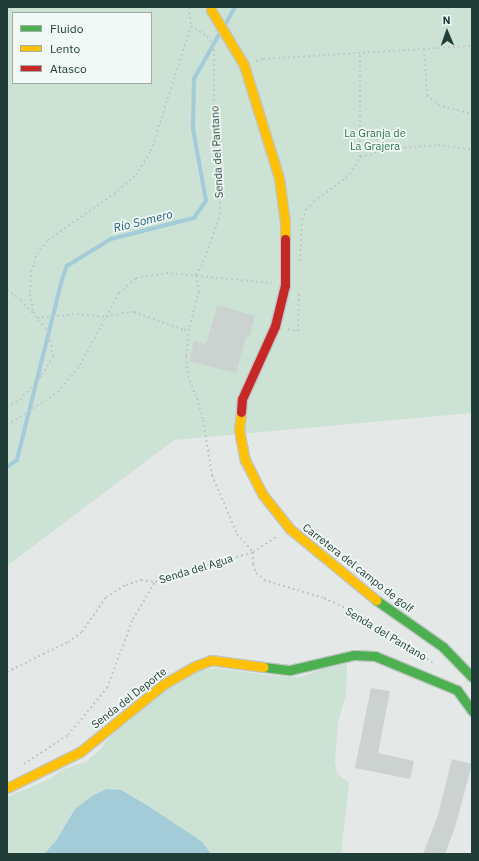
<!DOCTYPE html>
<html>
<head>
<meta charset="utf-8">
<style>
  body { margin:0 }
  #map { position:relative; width:479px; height:861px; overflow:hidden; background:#e4e9e7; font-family:"IBM Plex Sans",sans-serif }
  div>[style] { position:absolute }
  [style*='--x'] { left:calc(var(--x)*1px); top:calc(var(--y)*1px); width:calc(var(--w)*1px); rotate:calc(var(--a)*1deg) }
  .green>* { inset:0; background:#cce2d5 }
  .water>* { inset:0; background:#a3cbd8 }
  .stream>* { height:3.5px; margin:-1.75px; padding:0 1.75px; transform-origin:1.75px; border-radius:1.75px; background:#a3cbd8 }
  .building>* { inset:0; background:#ccd2d0 }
  .path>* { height:2px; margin-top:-1px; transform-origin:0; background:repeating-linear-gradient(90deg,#c0c9c8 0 2px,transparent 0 5px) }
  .roads { filter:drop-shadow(1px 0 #bfc7c5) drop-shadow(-1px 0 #bfc7c5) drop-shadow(0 1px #bfc7c5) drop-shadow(0 -1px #bfc7c5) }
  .fast>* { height:9px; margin:-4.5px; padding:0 4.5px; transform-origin:4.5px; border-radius:4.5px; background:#4caf50 }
  .slow>* { height:9px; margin:-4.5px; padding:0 4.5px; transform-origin:4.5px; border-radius:4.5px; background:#ffc107 }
  .jam>* { height:9px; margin:-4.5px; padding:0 4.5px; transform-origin:4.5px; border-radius:4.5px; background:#c62828 }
  span { translate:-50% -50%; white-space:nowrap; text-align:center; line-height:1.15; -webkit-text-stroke:3.5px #f1f8f5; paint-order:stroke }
  .park-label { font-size:11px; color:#2a7450 }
  .street-label { font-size:11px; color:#213d38 }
  .water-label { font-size:12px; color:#1a5e7a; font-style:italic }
  .frame { position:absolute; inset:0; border:8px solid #213d38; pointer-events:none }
  .legend { position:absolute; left:12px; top:12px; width:140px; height:72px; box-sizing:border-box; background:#f1f8f5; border:1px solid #9eada9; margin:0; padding:5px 7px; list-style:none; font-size:12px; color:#213d38 }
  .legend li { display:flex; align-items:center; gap:8px; height:20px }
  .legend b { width:20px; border:1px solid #9eada9 }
  .north { position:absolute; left:427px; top:12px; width:40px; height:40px; -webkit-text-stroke:3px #f1f8f5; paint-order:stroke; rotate:358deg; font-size:11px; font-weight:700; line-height:16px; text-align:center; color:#213d38 }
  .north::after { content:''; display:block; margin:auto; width:14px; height:18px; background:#213d38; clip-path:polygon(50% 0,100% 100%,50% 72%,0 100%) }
</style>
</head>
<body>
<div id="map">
  <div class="green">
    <i style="clip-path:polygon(evenodd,7px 7px,472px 7px,472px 413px,174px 440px,7px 566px,7px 7px,13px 13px,151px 13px,151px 83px,13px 83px,13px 13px)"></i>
    <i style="clip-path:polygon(347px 664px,346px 695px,338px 722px,335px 762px,337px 773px,349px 783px,341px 854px,7px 854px,7px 797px,50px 779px,62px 770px,85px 762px,99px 751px,109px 738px,163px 692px,200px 671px,214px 668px,274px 676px,301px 677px,322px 669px)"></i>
  </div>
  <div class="water">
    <i style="clip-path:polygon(107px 789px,121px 790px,145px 804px,192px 835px,203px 843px,211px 854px,44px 854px,56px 841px,75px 809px,92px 796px)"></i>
  </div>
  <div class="stream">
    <i style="--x:225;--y:25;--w:21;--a:-61"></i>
    <i style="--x:7;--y:467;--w:12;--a:-35"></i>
    <i style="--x:17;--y:460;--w:182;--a:-76"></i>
    <i style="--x:61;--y:283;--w:18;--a:-71"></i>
    <i style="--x:67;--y:266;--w:52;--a:-31.5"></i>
    <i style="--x:111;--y:239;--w:86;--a:-14.2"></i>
    <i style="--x:194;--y:218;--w:21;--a:-55"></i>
    <i style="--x:206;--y:201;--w:73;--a:-100.2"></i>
    <i style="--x:193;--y:129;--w:50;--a:-88.9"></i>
    <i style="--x:194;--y:79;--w:53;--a:-60.5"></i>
  </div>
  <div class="building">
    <i style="clip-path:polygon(217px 305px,255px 316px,249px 337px,246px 337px,236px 373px,189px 361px,194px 341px,206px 344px)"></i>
    <i style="clip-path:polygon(371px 688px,390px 691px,378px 753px,414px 761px,410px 779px,355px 768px)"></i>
    <i style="clip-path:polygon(452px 759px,472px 764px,455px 827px,445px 854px,423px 854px,438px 815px)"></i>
  </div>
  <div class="path">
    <i style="--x:189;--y:7;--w:19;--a:84"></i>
    <i style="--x:191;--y:26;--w:19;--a:32"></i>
    <i style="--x:207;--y:36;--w:11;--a:49"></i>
    <i style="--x:214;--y:44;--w:97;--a:90"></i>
    <i style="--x:214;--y:141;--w:51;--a:82.2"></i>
    <i style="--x:221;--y:192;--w:26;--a:94"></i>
    <i style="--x:219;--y:218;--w:50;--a:109.9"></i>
    <i style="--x:202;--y:265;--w:12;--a:121"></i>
    <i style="--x:196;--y:275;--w:16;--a:79"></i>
    <i style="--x:199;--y:291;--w:39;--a:105"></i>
    <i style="--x:189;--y:329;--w:27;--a:96"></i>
    <i style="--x:186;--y:356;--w:20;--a:84"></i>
    <i style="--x:188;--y:376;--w:24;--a:68"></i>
    <i style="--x:197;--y:398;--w:23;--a:75"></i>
    <i style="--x:203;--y:420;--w:56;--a:80.7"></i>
    <i style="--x:212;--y:475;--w:64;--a:67"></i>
    <i style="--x:237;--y:534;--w:24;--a:48"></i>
    <i style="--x:253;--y:552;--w:12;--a:90"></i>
    <i style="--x:253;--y:564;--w:9;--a:72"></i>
    <i style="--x:256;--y:573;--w:11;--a:41"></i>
    <i style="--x:264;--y:580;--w:63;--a:16.7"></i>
    <i style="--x:324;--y:598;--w:40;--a:25"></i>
    <i style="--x:360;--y:615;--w:87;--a:33.3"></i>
    <i style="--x:424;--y:49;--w:46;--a:86.3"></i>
    <i style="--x:427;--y:95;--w:15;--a:42"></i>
    <i style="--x:438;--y:105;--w:35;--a:15"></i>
    <i style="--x:256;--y:61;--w:7;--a:-16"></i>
    <i style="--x:263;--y:59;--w:209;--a:-3.6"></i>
    <i style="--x:360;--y:157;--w:30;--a:-15"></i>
    <i style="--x:389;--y:149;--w:49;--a:-4.7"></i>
    <i style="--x:438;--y:145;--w:34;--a:8"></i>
    <i style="--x:300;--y:261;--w:41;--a:-87.2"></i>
    <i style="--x:302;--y:220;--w:11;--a:-68"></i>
    <i style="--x:306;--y:210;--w:12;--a:-48"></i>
    <i style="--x:314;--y:201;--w:39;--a:-36"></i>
    <i style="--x:346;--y:178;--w:11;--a:-49"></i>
    <i style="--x:353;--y:170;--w:15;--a:-62"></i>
    <i style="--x:360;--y:157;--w:104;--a:-90"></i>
    <i style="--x:7;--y:290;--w:17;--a:36"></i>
    <i style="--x:21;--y:300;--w:20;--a:49"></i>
    <i style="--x:37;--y:318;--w:8;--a:-120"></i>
    <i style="--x:33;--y:311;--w:19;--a:-99"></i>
    <i style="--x:30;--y:292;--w:20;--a:-87"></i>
    <i style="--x:31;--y:272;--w:19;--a:-72"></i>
    <i style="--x:37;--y:254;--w:18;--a:-52"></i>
    <i style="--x:48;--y:240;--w:80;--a:-34.9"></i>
    <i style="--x:114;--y:194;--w:29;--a:-41"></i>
    <i style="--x:136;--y:175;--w:28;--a:-58"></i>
    <i style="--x:151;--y:151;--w:131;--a:-72.3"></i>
    <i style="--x:37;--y:318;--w:40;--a:-5.7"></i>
    <i style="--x:77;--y:314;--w:29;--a:6"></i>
    <i style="--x:106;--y:317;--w:16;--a:-14"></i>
    <i style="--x:122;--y:313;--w:12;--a:-5"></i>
    <i style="--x:134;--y:312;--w:53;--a:19.8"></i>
    <i style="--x:184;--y:330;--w:5;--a:-11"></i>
    <i style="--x:288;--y:329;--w:10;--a:11"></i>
    <i style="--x:298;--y:331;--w:40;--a:-88.6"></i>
    <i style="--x:7;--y:407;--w:15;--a:-28"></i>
    <i style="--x:20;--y:400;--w:33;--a:-49"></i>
    <i style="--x:42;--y:375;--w:21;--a:-59"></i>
    <i style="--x:53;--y:357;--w:24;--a:-99"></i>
    <i style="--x:49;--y:333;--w:19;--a:-129"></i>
    <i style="--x:7;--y:425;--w:61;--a:-32.9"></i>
    <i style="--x:58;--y:392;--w:35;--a:-51"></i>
    <i style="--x:80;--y:365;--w:82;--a:-61.6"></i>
    <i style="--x:119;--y:293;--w:23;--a:-41"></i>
    <i style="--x:136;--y:278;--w:30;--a:-9"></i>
    <i style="--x:166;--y:273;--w:106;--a:5.4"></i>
    <i style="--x:7;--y:672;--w:68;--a:-26.2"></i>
    <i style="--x:68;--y:642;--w:17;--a:-36"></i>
    <i style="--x:82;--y:632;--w:42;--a:-55.6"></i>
    <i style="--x:106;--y:597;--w:23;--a:-31"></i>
    <i style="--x:126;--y:585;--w:16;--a:-18"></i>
    <i style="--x:141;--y:580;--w:14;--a:8"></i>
    <i style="--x:155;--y:582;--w:102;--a:-17"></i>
    <i style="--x:253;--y:552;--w:30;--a:-33"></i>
    <i style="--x:24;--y:764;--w:53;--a:-33.4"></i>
    <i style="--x:68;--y:735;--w:61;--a:-50.3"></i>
    <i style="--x:107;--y:688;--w:74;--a:-69.4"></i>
    <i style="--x:133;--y:619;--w:43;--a:-59.3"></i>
  </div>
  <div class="roads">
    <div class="fast">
      <i style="--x:376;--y:600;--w:82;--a:35"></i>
      <i style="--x:443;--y:647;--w:42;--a:46"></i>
      <i style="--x:264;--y:667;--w:26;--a:7"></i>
      <i style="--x:290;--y:670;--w:66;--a:-13.2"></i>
      <i style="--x:354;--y:655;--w:21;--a:3"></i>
      <i style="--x:375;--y:656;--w:89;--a:22.5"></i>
      <i style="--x:457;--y:690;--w:26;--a:54"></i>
    </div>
    <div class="slow">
      <i style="--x:211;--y:7;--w:3;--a:90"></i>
      <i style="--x:211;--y:10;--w:64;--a:59"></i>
      <i style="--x:244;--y:65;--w:118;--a:72.8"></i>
      <i style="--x:279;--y:178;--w:44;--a:82.2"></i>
      <i style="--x:285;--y:222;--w:17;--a:90"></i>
      <i style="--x:241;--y:412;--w:18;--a:96"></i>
      <i style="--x:239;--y:430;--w:31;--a:79"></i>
      <i style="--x:245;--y:460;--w:39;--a:63"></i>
      <i style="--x:263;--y:495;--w:43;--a:51.5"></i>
      <i style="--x:290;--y:529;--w:112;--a:39.5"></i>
      <i style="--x:7;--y:788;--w:81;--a:-26.3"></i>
      <i style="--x:80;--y:752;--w:108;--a:-39"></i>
      <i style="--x:164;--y:684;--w:34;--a:-30"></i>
      <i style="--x:193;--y:667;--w:19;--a:-21"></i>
      <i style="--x:211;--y:660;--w:53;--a:7.5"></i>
    </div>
    <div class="jam">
      <i style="--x:241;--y:412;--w:13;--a:-86"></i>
      <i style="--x:242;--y:399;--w:80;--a:-65.7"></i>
      <i style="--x:275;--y:326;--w:42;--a:-76.3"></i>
      <i style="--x:285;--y:285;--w:46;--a:-90"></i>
    </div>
  </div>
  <div class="park-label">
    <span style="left:375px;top:140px">La Granja de<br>La Grajera</span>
  </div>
  <div class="street-label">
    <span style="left:217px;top:152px;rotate:-93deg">Senda del Pantano</span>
    <span style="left:358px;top:568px;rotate:38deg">Carretera del campo de golf</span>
    <span style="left:196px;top:569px;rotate:-17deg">Senda del Agua</span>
    <span style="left:386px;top:634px;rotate:31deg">Senda del Pantano</span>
    <span style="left:129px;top:698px;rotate:-38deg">Senda del Deporte</span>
  </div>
  <div class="water-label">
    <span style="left:143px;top:221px;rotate:-14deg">Río Somero</span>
  </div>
  <div class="frame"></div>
  <ul class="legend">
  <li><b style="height:5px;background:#4caf50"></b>Fluido</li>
  <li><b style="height:5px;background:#ffc107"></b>Lento</li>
  <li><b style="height:5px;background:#c62828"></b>Atasco</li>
  </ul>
  <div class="north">N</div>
</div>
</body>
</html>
